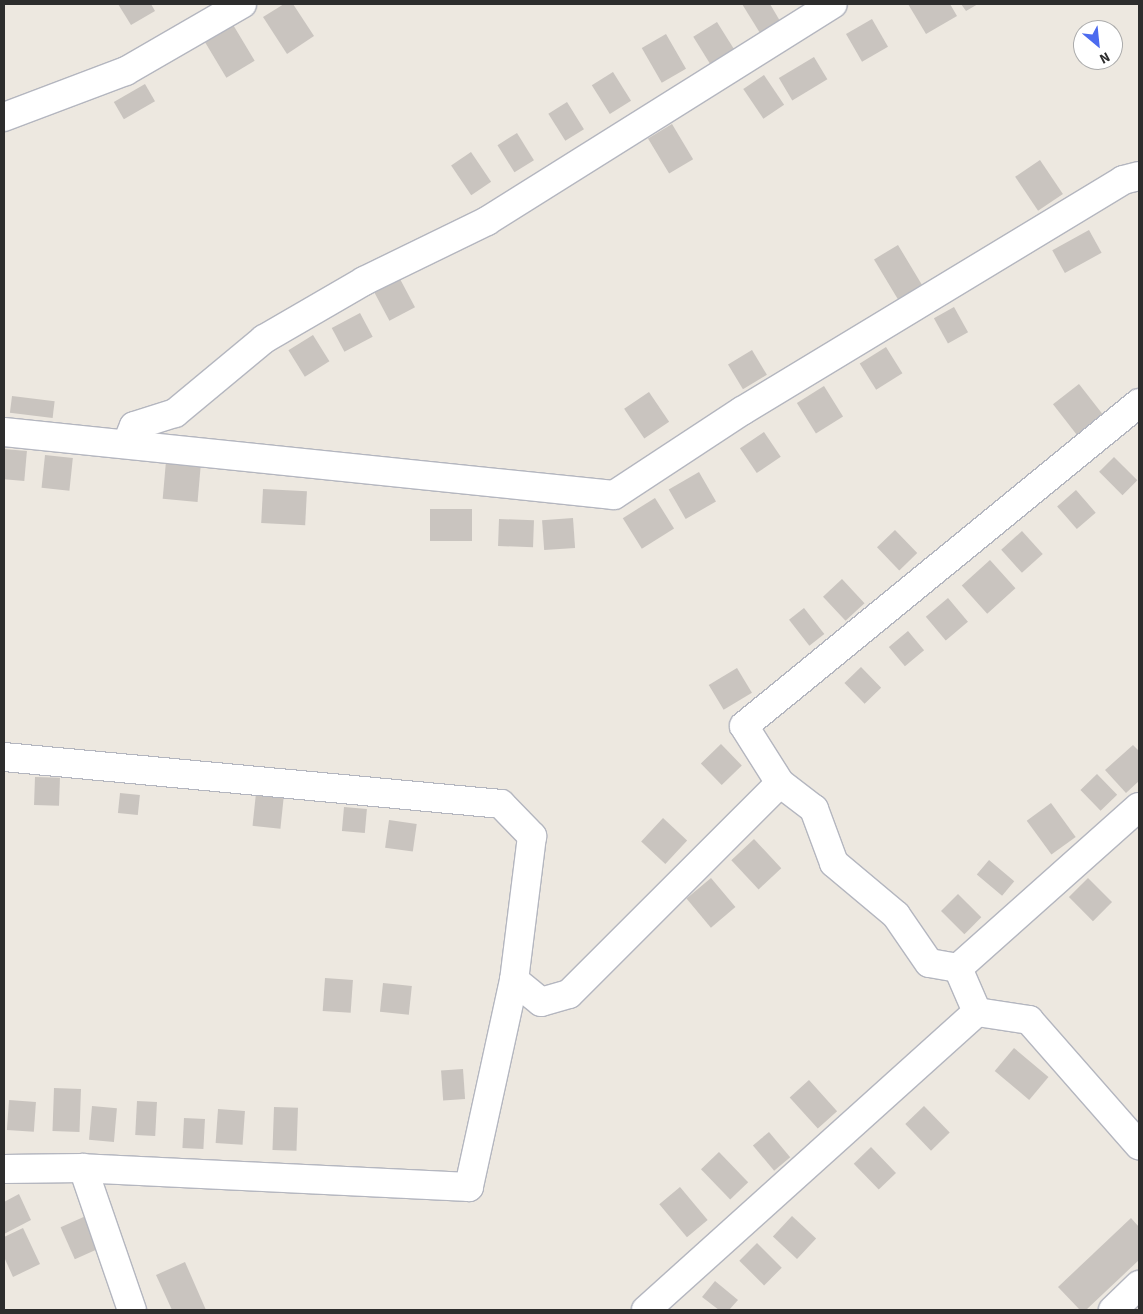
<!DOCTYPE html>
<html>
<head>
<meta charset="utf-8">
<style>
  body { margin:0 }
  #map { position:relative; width:1143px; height:1314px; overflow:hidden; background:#ede8e0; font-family:"Source Sans 3",sans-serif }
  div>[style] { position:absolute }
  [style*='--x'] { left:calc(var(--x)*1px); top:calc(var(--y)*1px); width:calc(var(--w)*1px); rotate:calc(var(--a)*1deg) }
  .building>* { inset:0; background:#c9c4bf; transform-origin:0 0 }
  .roads { filter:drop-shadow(1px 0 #b4b6bf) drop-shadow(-1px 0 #b4b6bf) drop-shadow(0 1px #b4b6bf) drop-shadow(0 -1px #b4b6bf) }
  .minor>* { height:28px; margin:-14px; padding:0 14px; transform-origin:14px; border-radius:14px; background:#fff }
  span { translate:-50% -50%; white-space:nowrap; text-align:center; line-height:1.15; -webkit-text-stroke:4px #fff; paint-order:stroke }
  .frame { position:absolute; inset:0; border:5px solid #2d2d2d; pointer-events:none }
  .north { position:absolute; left:1073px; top:20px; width:50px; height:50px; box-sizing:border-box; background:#fff; border:1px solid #ababab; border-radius:50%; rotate:152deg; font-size:14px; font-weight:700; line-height:20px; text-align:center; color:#2d2d2d }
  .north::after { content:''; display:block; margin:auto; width:18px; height:22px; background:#4c6bef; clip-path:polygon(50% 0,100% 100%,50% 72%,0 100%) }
</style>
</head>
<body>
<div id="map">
  <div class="building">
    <i style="clip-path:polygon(118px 4px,151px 4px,155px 11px,131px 25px)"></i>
    <i style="clip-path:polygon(284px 4px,293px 4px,314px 36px,287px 54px,263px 17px)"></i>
    <i style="clip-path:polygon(742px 4px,770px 4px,780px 21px,760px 33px)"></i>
    <i style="clip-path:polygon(908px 4px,950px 4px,957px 16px,926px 34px)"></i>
    <i style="clip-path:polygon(961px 4px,978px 4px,966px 11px)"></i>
    <i style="left:872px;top:19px;width:32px;height:30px;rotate:60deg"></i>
    <i style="left:717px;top:22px;width:34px;height:28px;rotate:58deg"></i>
    <i style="left:232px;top:23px;width:44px;height:33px;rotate:59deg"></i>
    <i style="left:666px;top:34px;width:40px;height:28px;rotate:60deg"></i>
    <i style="left:814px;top:57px;width:26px;height:41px;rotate:59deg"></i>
    <i style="left:613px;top:72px;width:34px;height:25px;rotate:58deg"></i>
    <i style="left:764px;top:75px;width:36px;height:25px;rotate:56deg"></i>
    <i style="left:145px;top:84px;width:20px;height:36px;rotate:60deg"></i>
    <i style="left:567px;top:102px;width:32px;height:22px;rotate:58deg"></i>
    <i style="left:672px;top:124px;width:41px;height:28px;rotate:59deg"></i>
    <i style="left:517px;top:133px;width:32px;height:23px;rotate:58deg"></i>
    <i style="left:471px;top:152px;width:36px;height:24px;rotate:56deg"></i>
    <i style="left:1040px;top:160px;width:41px;height:30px;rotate:56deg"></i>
    <i style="left:1089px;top:230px;width:26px;height:42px;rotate:61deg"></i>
    <i style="left:898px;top:245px;width:47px;height:28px;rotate:59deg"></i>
    <i style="left:400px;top:279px;width:32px;height:29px;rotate:62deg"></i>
    <i style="left:954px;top:307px;width:29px;height:23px;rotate:61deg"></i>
    <i style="left:360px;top:313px;width:27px;height:32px;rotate:62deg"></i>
    <i style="left:313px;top:335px;width:31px;height:29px;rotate:58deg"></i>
    <i style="left:886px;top:347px;width:31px;height:31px;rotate:58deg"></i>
    <i style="left:752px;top:350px;width:29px;height:28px;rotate:59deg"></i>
    <i style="left:1079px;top:384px;width:39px;height:33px;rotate:52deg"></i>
    <i style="left:824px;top:386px;width:36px;height:32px;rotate:58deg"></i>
    <i style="left:649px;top:392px;width:36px;height:30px;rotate:56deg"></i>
    <i style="left:12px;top:396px;width:43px;height:17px;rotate:7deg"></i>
    <i style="left:764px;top:432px;width:30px;height:29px;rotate:56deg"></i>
    <i style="left:4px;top:449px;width:23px;height:30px;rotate:5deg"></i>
    <i style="left:45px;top:455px;width:28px;height:33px;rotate:6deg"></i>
    <i style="left:1114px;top:457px;width:33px;height:21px;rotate:45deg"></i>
    <i style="left:166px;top:461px;width:35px;height:38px;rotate:5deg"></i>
    <i style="left:699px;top:472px;width:34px;height:35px;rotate:60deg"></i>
    <i style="left:263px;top:489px;width:44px;height:34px;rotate:3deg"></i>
    <i style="left:1076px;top:490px;width:30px;height:25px;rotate:49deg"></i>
    <i style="left:655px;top:498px;width:36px;height:38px;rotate:58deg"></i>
    <i style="left:430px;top:509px;width:42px;height:32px"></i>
    <i style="left:573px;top:518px;width:30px;height:31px;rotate:86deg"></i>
    <i style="left:499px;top:519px;width:35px;height:27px;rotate:2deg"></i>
    <i style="left:895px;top:530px;width:32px;height:25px;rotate:46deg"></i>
    <i style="left:1022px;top:531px;width:31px;height:28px;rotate:48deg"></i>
    <i style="left:990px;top:560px;width:38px;height:38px;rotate:48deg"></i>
    <i style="left:842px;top:579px;width:33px;height:26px;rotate:47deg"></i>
    <i style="left:948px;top:598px;width:31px;height:29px;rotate:50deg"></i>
    <i style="left:804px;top:608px;width:33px;height:19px;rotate:52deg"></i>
    <i style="left:908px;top:631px;width:25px;height:25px;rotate:50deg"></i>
    <i style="left:861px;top:667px;width:29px;height:23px;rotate:46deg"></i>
    <i style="left:737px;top:668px;width:29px;height:33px;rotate:59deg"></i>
    <i style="left:721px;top:744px;width:30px;height:28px;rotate:46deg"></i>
    <i style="clip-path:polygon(1133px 745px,1139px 751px,1139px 781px,1126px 793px,1105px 770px)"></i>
    <i style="left:1097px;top:774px;width:29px;height:23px;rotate:46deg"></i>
    <i style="left:35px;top:777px;width:25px;height:28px;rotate:2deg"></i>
    <i style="left:120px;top:793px;width:20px;height:20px;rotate:6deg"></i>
    <i style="left:256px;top:793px;width:28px;height:33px;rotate:6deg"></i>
    <i style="left:1051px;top:803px;width:42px;height:30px;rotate:54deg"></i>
    <i style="left:344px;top:807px;width:23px;height:24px;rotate:5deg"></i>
    <i style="left:663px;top:818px;width:33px;height:32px;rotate:43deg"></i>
    <i style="left:389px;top:820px;width:28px;height:28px;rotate:8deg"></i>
    <i style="left:754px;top:839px;width:40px;height:31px;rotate:47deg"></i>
    <i style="left:989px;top:860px;width:33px;height:19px;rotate:40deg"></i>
    <i style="left:711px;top:878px;width:38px;height:32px;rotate:50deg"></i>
    <i style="left:1088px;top:878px;width:34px;height:27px;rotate:45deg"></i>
    <i style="left:958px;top:894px;width:33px;height:24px;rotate:45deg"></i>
    <i style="left:325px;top:978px;width:28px;height:33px;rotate:4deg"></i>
    <i style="left:383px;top:983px;width:29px;height:29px;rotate:6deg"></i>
    <i style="left:1014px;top:1048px;width:45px;height:30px;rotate:40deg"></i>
    <i style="left:463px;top:1069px;width:30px;height:22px;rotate:86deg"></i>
    <i style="left:809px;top:1080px;width:42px;height:26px;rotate:48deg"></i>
    <i style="left:54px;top:1088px;width:27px;height:43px;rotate:2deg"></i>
    <i style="left:9px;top:1100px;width:27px;height:30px;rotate:4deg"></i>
    <i style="left:137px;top:1101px;width:20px;height:34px;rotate:3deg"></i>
    <i style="left:92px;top:1106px;width:25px;height:34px;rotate:5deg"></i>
    <i style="left:924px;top:1106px;width:37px;height:26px;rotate:46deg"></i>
    <i style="left:274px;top:1107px;width:24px;height:43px;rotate:2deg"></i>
    <i style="left:218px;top:1109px;width:27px;height:34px;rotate:4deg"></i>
    <i style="left:184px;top:1118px;width:21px;height:30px;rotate:3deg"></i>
    <i style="left:769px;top:1132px;width:33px;height:21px;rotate:50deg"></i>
    <i style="left:871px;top:1147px;width:36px;height:24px;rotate:46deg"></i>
    <i style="left:719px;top:1152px;width:42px;height:25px;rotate:46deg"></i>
    <i style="left:680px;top:1187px;width:43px;height:27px;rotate:50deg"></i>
    <i style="clip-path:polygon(19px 1194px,31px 1220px,4px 1234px,4px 1202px)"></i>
    <i style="left:88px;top:1215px;width:35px;height:30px;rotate:66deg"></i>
    <i style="left:792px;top:1216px;width:33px;height:28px;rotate:43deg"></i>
    <i style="clip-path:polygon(1131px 1218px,1139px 1227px,1139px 1260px,1086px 1310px,1080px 1310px,1058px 1287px)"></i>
    <i style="clip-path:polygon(23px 1228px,40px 1264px,13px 1277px,4px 1257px,4px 1237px)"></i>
    <i style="left:757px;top:1243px;width:35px;height:25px;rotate:45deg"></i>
    <i style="clip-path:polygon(185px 1262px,206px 1310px,172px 1310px,156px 1275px)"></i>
    <i style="clip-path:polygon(715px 1281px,738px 1300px,729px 1310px,719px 1310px,702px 1297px)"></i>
  </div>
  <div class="roads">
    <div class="minor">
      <i style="--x:4;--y:117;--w:130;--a:-20.7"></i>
      <i style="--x:126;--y:71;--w:134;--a:-30"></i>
      <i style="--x:4;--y:432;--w:613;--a:5.9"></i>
      <i style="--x:614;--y:495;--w:153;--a:-33.3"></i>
      <i style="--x:742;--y:411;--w:446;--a:-31.2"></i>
      <i style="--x:1123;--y:180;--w:16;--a:-14"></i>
      <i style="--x:127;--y:443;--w:18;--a:-68"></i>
      <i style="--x:134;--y:426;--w:43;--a:-17.6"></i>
      <i style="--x:175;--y:413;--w:116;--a:-39.7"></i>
      <i style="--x:264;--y:339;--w:116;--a:-30.1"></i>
      <i style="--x:364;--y:281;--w:137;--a:-26"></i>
      <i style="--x:487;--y:221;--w:408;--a:-32.1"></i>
      <i style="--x:4;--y:757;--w:499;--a:5.4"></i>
      <i style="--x:501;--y:804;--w:45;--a:45.9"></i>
      <i style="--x:532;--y:836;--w:145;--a:97.1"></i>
      <i style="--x:514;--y:980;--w:212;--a:102.3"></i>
      <i style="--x:469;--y:1187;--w:386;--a:-177.2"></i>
      <i style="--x:83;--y:1168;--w:79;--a:179.3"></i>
      <i style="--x:958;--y:968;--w:29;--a:-170"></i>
      <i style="--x:929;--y:963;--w:58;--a:-124.5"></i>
      <i style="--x:896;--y:915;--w:81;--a:-140"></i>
      <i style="--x:834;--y:863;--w:58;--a:-110.3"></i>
      <i style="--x:814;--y:809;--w:43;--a:-142.6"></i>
      <i style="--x:780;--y:783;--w:67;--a:-122.3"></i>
      <i style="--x:744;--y:726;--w:510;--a:-39.27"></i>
      <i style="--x:514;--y:980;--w:35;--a:39"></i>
      <i style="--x:541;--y:1002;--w:29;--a:-16"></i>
      <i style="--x:569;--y:994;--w:298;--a:-45"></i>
      <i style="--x:977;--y:1012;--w:53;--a:8.7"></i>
      <i style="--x:1029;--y:1020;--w:167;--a:48.7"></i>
      <i style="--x:83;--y:1168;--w:150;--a:71"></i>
      <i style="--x:646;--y:1310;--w:445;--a:-42"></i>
      <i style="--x:977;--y:1012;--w:48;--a:-113.4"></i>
      <i style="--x:958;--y:968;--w:242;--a:-41.7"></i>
      <i style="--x:1113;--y:1310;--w:36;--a:-44"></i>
    </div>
  </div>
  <div class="frame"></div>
  <div class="north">N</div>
</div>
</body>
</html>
